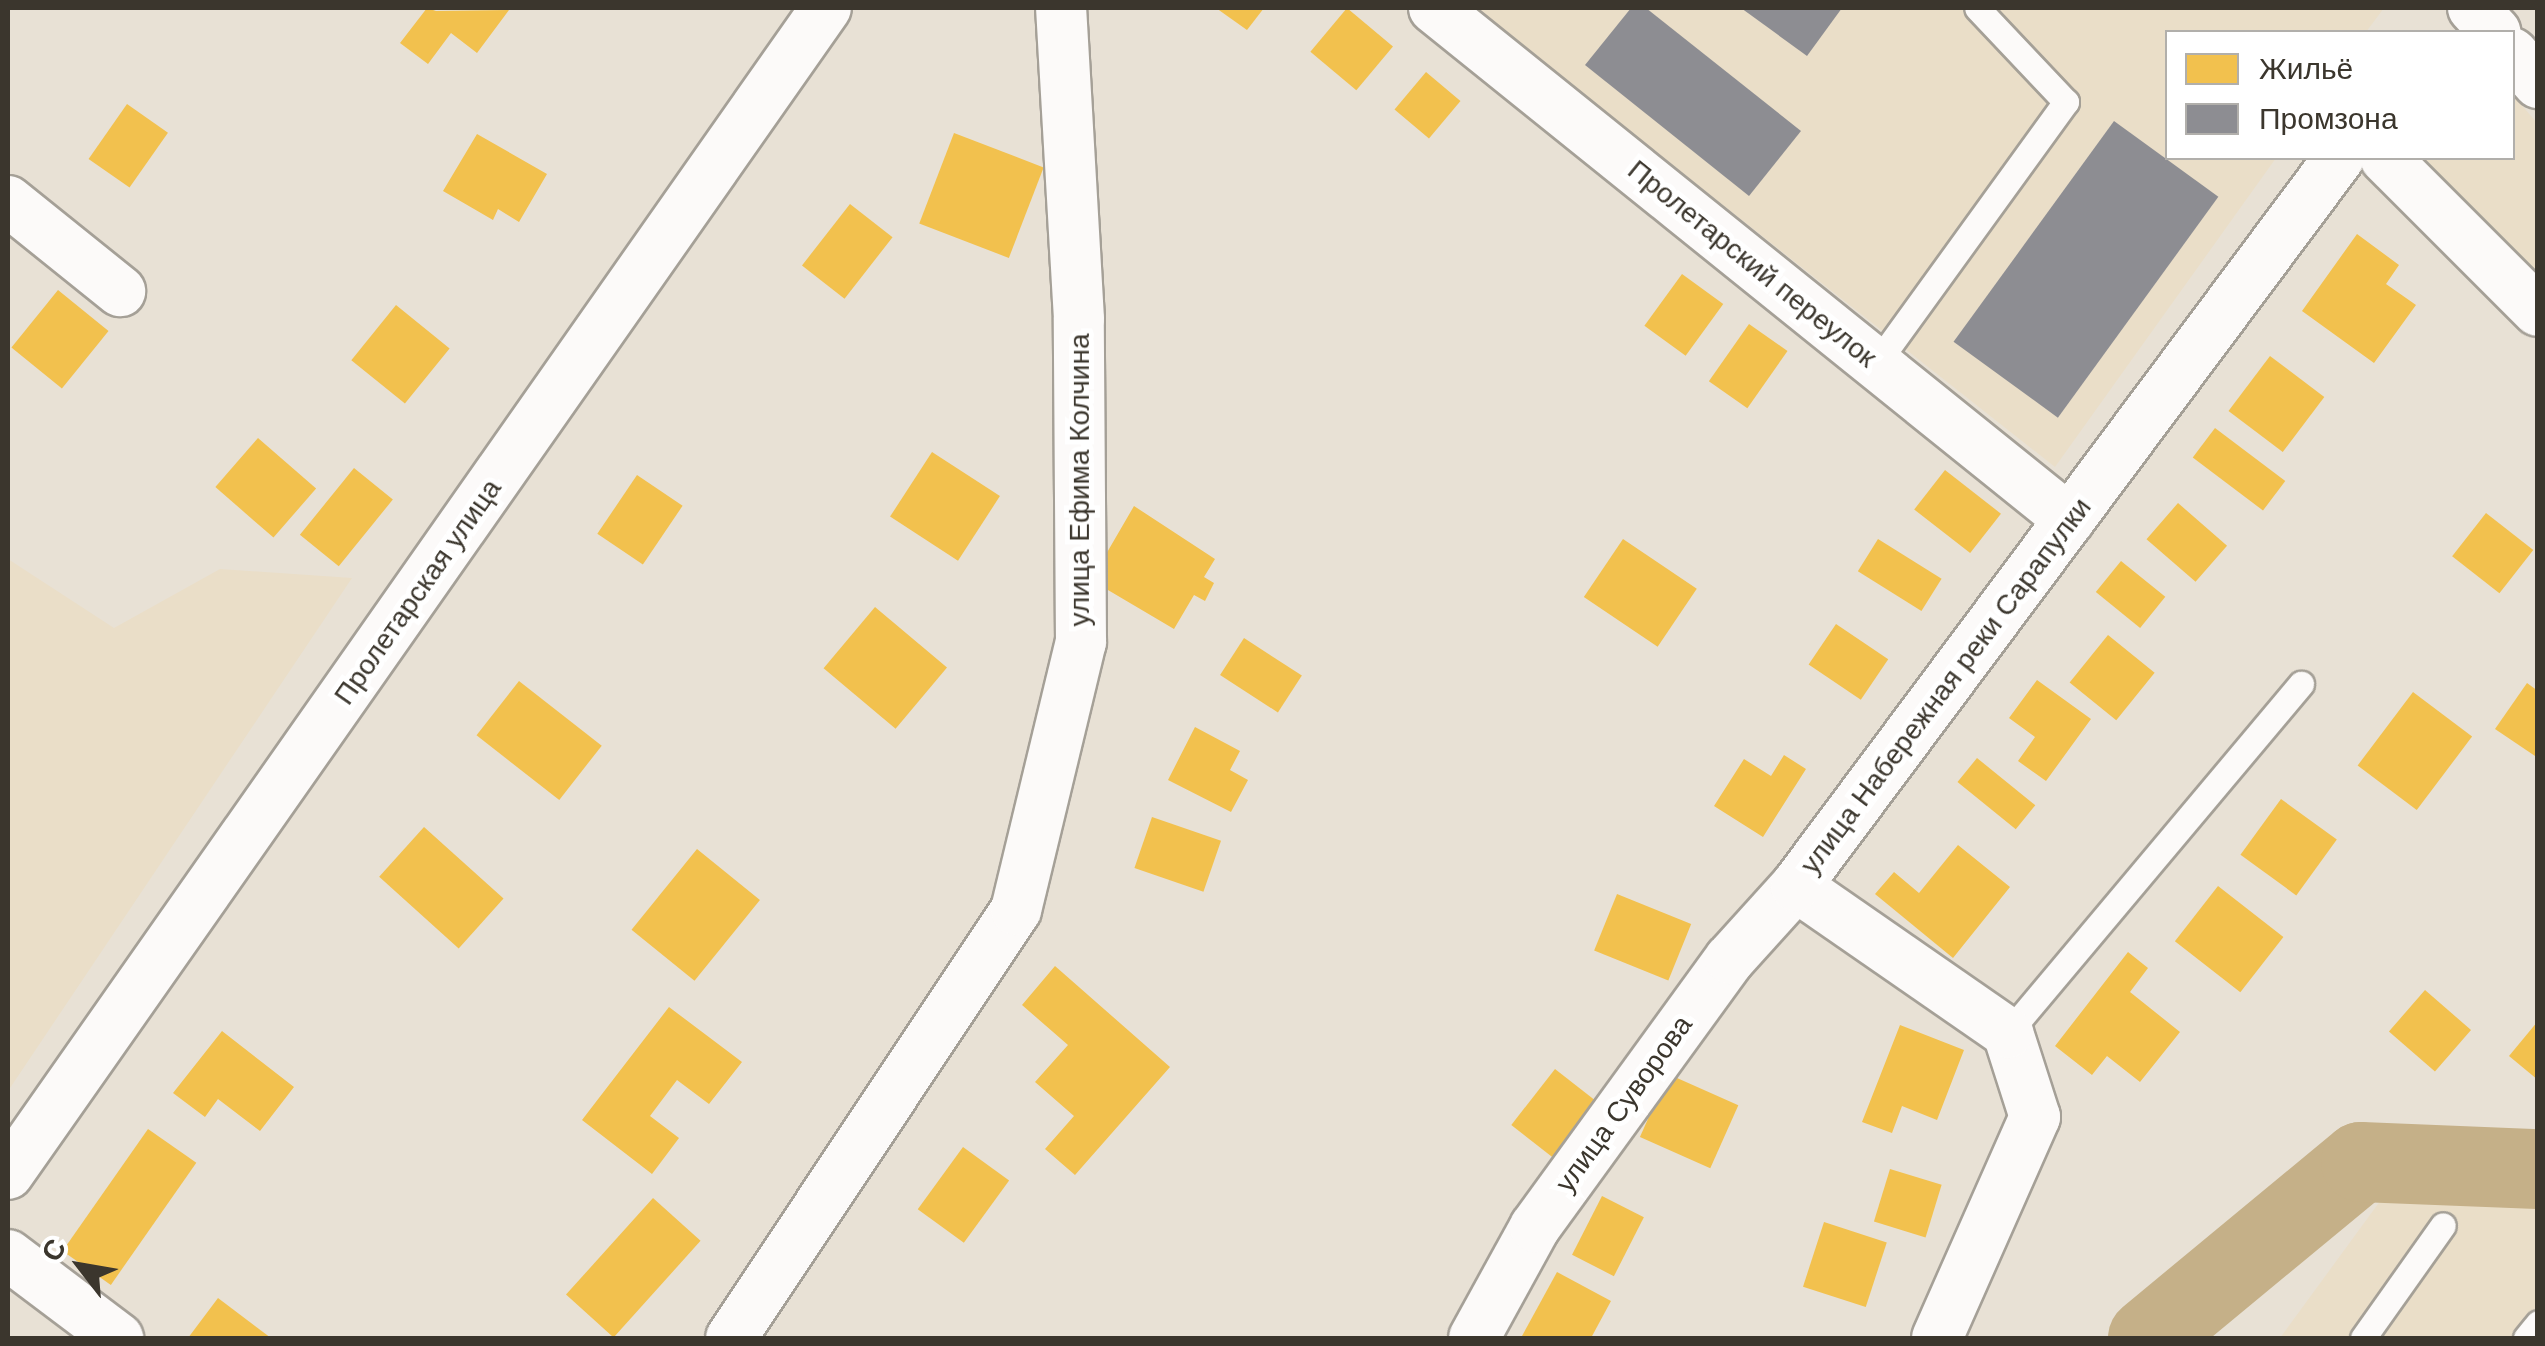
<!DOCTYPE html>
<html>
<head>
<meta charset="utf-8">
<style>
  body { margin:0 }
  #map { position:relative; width:2545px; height:1346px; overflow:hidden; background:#e8e1d5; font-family:Helvetica,sans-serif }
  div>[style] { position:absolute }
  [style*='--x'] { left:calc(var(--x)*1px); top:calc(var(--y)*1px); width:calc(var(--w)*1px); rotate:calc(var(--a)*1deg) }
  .built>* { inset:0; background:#eadec8 }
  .homes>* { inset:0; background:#f2c14e; transform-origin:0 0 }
  .industry>* { inset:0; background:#8d8d92; transform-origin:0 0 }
  .river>* { height:80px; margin:-40px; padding:0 40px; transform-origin:40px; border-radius:40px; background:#c5b088 }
  .roads { filter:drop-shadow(2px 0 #a5a097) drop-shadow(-2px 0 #a5a097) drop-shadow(0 2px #a5a097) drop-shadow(0 -2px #a5a097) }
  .lane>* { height:25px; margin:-12.5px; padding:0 12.5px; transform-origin:12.5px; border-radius:12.5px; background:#fcfaf9 }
  .street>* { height:50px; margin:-25px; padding:0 25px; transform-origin:25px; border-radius:25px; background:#fcfaf9 }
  span { translate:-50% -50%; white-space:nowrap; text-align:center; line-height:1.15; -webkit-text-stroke:10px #fff; paint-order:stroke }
  .street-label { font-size:28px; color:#3b362d }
  .frame { position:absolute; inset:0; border:10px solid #3b362d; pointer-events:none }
  .legend { position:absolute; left:2165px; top:30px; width:350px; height:130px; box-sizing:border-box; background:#fff; border:2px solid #b1afab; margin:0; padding:12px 18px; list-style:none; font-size:30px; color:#3b362d }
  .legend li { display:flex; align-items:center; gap:20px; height:50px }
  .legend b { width:50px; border:2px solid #b1afab }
  .north { position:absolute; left:30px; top:1216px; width:100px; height:100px; -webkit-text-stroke:8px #fff; paint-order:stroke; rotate:301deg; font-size:28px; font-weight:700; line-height:40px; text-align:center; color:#3b362d }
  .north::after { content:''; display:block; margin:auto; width:35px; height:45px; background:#3b362d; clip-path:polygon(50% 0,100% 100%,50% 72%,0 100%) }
</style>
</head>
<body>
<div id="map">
  <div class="built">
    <i style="clip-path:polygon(1473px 8px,2384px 8px,2366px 32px,2168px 32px,2168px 158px,2276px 158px,2055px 467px)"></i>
    <i style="clip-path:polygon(2513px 95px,2537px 123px,2537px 289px,2409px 158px,2512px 158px)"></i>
    <i style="clip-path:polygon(8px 559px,114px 628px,220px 569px,352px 578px,8px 1091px)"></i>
    <i style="clip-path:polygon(2386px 1193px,2537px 1197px,2537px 1338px,2280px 1338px)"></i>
  </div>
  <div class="homes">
    <i style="clip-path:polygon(427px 8px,436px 11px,509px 10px,477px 53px,451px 33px,428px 64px,400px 43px)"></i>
    <i style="clip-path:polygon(1216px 8px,1264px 8px,1247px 30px)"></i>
    <i style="left:1347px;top:8px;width:60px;height:57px;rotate:40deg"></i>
    <i style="left:1426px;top:72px;width:45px;height:49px;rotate:40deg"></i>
    <i style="left:127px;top:104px;width:50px;height:67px;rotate:35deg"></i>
    <i style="left:954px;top:133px;width:96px;height:97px;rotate:21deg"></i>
    <i style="clip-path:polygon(477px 134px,547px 174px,519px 222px,498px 209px,493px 220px,443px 191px)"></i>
    <i style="left:850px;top:204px;width:54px;height:78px;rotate:38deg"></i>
    <i style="clip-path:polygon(2357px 234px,2399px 265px,2386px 284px,2416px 305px,2374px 363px,2302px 311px)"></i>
    <i style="left:1682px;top:274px;width:51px;height:64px;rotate:36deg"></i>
    <i style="left:58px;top:290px;width:65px;height:74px;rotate:39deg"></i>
    <i style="left:396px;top:305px;width:69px;height:71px;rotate:39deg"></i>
    <i style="left:1749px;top:324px;width:47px;height:70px;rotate:35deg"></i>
    <i style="left:2270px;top:356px;width:68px;height:69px;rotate:37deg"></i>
    <i style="left:2215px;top:428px;width:88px;height:37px;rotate:37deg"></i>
    <i style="left:258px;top:438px;width:77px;height:65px;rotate:41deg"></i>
    <i style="left:932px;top:452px;width:81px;height:77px;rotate:33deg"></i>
    <i style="left:354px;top:468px;width:50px;height:86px;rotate:39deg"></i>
    <i style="left:1945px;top:470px;width:71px;height:50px;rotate:38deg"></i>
    <i style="left:637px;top:475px;width:55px;height:71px;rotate:34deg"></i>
    <i style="left:2178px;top:503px;width:65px;height:48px;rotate:41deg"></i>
    <i style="clip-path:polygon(1134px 506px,1215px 559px,1204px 577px,1214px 583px,1205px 601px,1194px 595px,1174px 629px,1091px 580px)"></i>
    <i style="left:2486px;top:513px;width:60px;height:55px;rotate:38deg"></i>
    <i style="left:1623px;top:539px;width:89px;height:70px;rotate:34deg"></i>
    <i style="left:1878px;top:539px;width:75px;height:38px;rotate:32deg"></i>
    <i style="left:2121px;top:561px;width:57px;height:40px;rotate:39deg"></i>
    <i style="left:875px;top:607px;width:94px;height:80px;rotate:40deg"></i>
    <i style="left:1836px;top:624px;width:63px;height:49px;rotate:34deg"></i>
    <i style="left:2108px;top:635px;width:60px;height:61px;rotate:39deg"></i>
    <i style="left:1244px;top:638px;width:69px;height:44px;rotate:33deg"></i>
    <i style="clip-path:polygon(2037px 680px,2091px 719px,2046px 781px,2018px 761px,2035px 737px,2009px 718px)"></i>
    <i style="left:519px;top:681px;width:105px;height:69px;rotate:38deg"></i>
    <i style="clip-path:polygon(2527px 683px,2538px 691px,2538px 758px,2495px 729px)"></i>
    <i style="left:2413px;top:692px;width:74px;height:92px;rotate:37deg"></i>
    <i style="clip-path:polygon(1195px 727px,1240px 751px,1230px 770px,1248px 780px,1231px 812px,1168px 780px)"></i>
    <i style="clip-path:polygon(1784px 755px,1806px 769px,1763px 837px,1714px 806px,1744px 759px,1771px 776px)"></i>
    <i style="left:1977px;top:758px;width:75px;height:31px;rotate:39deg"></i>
    <i style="left:2281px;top:799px;width:69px;height:69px;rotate:36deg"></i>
    <i style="left:1152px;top:817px;width:73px;height:54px;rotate:19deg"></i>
    <i style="left:424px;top:827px;width:107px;height:67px;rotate:42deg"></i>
    <i style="clip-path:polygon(1958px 845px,2010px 887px,1953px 958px,1875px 894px,1894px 872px,1919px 893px)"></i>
    <i style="left:697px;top:849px;width:81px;height:104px;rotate:39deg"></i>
    <i style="left:2218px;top:886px;width:83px;height:70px;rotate:38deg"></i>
    <i style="left:1617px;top:894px;width:80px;height:61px;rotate:22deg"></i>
    <i style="clip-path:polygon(2128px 952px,2148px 968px,2130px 992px,2180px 1032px,2140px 1082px,2107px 1056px,2092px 1075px,2055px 1046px)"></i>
    <i style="clip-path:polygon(1055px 966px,1170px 1067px,1075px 1175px,1045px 1149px,1074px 1116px,1035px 1082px,1068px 1045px,1022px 1005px)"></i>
    <i style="left:2425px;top:990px;width:61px;height:55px;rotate:41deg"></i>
    <i style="clip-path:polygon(669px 1007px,742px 1062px,709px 1104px,677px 1080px,650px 1116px,679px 1138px,652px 1174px,582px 1120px)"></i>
    <i style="clip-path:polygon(2538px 1021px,2538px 1080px,2509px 1056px)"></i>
    <i style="clip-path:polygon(1900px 1025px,1964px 1050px,1937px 1120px,1902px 1106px,1892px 1133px,1862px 1122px)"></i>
    <i style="clip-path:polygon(222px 1031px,294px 1087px,260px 1131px,218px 1099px,205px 1117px,173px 1093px)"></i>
    <i style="left:1555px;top:1069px;width:56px;height:71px;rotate:38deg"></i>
    <i style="left:1668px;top:1074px;width:77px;height:69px;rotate:24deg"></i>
    <i style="left:148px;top:1129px;width:59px;height:149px;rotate:35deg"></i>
    <i style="left:963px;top:1147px;width:57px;height:77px;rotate:36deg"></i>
    <i style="left:1890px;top:1169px;width:54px;height:55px;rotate:17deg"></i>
    <i style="left:1602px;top:1196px;width:47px;height:66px;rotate:27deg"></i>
    <i style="left:653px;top:1198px;width:64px;height:130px;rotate:42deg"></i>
    <i style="left:1824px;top:1222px;width:66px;height:68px;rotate:18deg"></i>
    <i style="clip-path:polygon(1557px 1272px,1611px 1301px,1591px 1338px,1522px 1336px)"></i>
    <i style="clip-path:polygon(218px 1298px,271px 1338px,188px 1338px)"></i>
  </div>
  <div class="industry">
    <i style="clip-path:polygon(1631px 8px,1646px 8px,1801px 131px,1749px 196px,1585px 65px)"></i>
    <i style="clip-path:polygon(1741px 8px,1842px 8px,1807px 56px)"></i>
    <i style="left:2114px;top:121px;width:129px;height:273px;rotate:36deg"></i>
  </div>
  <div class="river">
    <i style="--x:2148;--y:1338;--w:276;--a:-39.6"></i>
    <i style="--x:2361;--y:1162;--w:177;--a:2.3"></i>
  </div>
  <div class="roads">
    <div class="lane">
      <i style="--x:1876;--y:364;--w:324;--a:-54.1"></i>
      <i style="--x:2066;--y:102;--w:129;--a:-133.4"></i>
      <i style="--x:2008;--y:1033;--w:456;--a:-50"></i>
      <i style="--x:2363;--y:1338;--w:138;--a:-54.7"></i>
      <i style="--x:2526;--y:1338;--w:19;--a:-51"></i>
    </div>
    <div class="street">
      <i style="--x:1434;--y:8;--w:816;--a:38.84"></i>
      <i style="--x:2473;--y:8;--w:33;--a:47"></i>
      <i style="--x:2512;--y:53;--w:40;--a:49"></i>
      <i style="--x:2385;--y:158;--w:216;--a:45"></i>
      <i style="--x:8;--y:201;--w:144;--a:38.8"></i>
      <i style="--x:8;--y:1174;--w:1424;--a:-54.95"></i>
      <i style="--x:8;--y:1255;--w:138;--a:37"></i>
      <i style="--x:731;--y:1338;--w:514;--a:-56.34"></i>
      <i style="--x:1016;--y:910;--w:276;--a:-76.4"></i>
      <i style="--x:1081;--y:642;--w:323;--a:-90.4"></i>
      <i style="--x:1079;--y:319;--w:312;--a:-93.3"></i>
      <i style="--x:1474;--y:1338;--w:127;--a:-61.2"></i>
      <i style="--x:1535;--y:1227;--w:331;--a:-54"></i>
      <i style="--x:1730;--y:959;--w:98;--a:-47.9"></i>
      <i style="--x:1937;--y:1338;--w:242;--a:-66.1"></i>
      <i style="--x:2035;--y:1117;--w:88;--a:-107.8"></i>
      <i style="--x:2008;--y:1033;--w:258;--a:-145.3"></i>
      <i style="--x:1796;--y:886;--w:908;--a:-53.28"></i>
    </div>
  </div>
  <div class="street-label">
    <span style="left:1752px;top:264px;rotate:39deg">Пролетарский переулок</span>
    <span style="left:1080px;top:480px;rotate:-90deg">улица Ефима Колчина</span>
    <span style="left:418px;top:592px;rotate:-55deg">Пролетарская улица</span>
    <span style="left:1946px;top:686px;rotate:-53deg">улица Набережная реки Сарапулки</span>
    <span style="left:1624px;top:1104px;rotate:-54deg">улица Суворова</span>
  </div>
  <div class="frame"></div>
  <ul class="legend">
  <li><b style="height:28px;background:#f2c14e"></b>Жильё</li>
  <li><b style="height:28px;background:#8d8d92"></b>Промзона</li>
  </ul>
  <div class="north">С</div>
</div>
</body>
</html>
